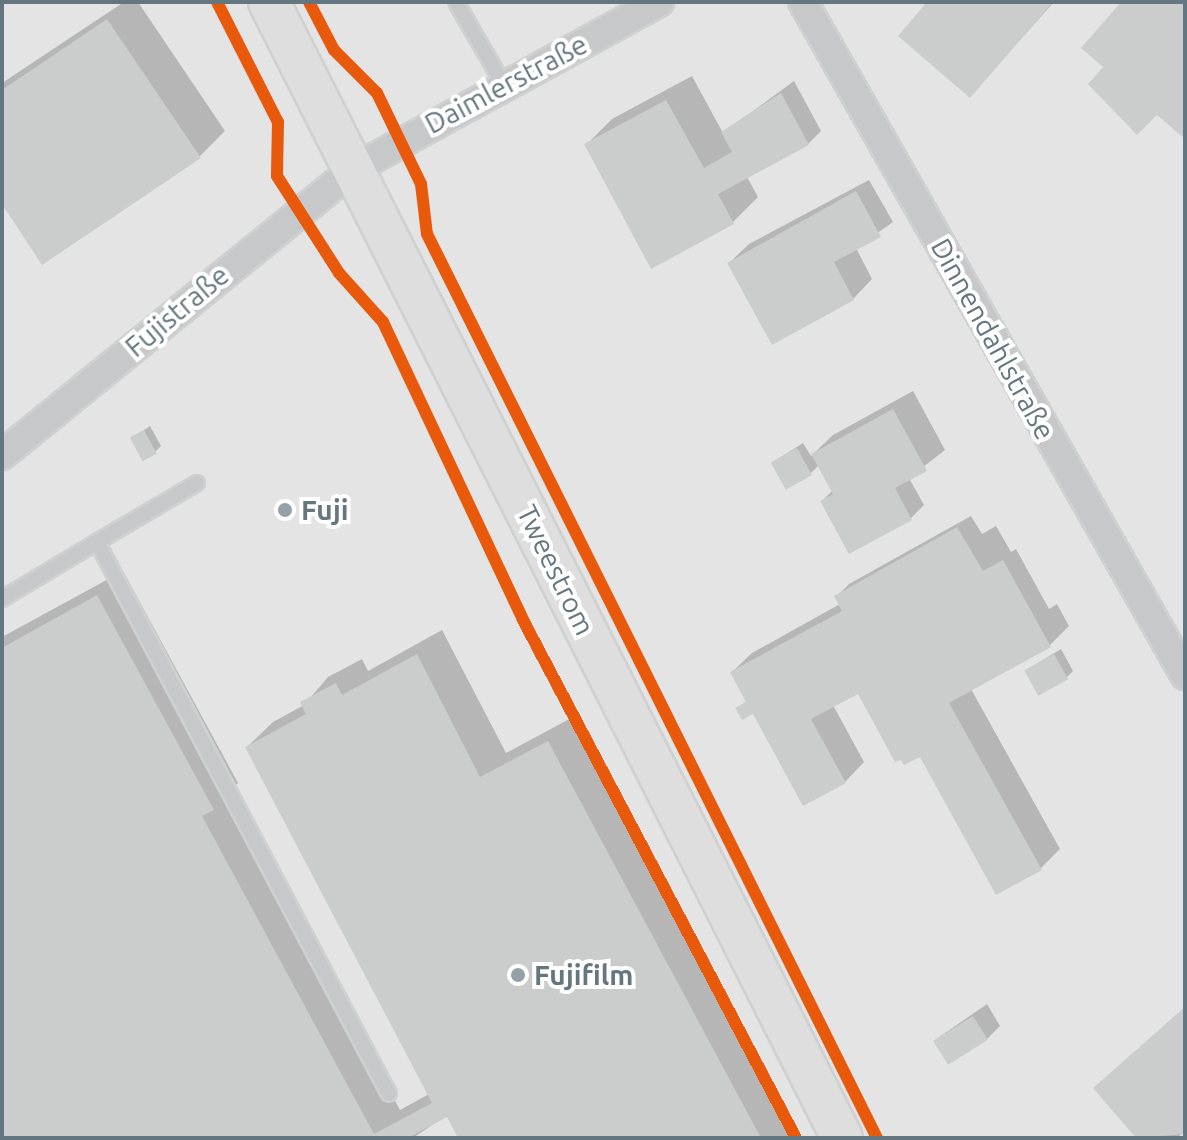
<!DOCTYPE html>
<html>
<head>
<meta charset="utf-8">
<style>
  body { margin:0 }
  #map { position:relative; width:1187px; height:1140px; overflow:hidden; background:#f3f2f1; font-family:Ubuntu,sans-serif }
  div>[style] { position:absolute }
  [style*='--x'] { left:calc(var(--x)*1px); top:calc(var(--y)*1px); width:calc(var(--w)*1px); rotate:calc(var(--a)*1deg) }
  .built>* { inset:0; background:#e3e4e3; transform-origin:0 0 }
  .shadow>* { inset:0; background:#0003 }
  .building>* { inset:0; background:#cbcccc; transform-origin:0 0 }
  .roads { filter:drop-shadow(2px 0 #cfd0d0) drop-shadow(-2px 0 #cfd0d0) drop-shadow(0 2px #cfd0d0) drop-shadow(0 -2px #cfd0d0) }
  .lane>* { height:14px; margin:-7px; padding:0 7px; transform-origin:7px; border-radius:7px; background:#c7c8c9 }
  .street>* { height:28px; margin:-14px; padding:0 14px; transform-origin:14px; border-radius:14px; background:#c7c8c9 }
  .secondary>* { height:40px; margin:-20px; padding:0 20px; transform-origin:20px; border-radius:20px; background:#dddedd }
  .cycleway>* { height:12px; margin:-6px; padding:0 6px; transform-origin:6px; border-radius:6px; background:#e8590c }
  .dots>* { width:22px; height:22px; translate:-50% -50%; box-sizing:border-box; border:4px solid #fff; border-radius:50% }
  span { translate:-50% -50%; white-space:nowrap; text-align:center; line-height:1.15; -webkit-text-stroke:8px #fff; paint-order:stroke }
  .street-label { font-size:28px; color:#64767f }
  .poi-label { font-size:28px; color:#64767f; font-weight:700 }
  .left { translate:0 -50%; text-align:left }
  .frame { position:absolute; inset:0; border:4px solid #64767f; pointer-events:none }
</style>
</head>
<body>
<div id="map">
  <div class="built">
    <i style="left:2px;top:2px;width:1183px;height:1136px"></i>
  </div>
  <div class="shadow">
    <i style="clip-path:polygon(124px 2px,138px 2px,225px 131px,200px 156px,2px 201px,2px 83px)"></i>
    <i style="clip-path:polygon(930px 2px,1054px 2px,970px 96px)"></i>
    <i style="clip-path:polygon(692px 76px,723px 133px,794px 81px,821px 131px,808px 144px,747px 177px,758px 197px,733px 222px,586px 145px,612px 119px)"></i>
    <i style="clip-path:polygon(869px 180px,893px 222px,856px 248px,872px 279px,853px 299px,729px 263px,749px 244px)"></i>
    <i style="clip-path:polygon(913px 391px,945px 450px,909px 478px,924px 505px,911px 518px,850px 551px,822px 501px,833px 490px,819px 465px,811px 473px,773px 462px,803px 443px,811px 456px,833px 435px)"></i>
    <i style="clip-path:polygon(150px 426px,161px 446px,155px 452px,132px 438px)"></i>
    <i style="clip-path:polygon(971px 516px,982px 534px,996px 526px,1011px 552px,1016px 549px,1049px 609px,1057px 604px,1069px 626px,1049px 646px,971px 689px,1060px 849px,1040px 869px,920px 754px,902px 757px,859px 691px,833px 705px,864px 762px,845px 782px,754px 712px,738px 708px,748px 700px,732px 672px,752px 653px,840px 604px,836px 597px,849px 584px)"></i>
    <i style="clip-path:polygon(123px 571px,238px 783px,228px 792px,400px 1110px,429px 1094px,247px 747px,273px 722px,304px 705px,328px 677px,362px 659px,368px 671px,442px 630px,506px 753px,573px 717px,800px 1138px,461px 1138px,448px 1114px,413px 1138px,2px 1138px,2px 637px)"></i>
    <i style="clip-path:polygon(1061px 649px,1073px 671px,1067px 677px,1026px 670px)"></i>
    <i style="clip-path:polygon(987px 1004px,1000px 1026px,987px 1039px,935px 1040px)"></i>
    <i style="clip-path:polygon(1185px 1007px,1185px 1131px,1177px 1138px,1139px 1138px,1096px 1088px)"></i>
  </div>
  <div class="building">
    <i style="clip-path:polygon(927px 2px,1053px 2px,970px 98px,898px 36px)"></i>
    <i style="clip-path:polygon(1121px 2px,1185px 2px,1185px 139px,1157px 115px,1137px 135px,1088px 84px,1103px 67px,1081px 48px)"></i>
    <i style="clip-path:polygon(107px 19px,201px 158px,42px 265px,2px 204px,2px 90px)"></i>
    <i style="clip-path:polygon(781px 93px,809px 145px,718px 194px,734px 224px,651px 269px,584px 144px,666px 100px,704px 168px,732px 152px,721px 132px)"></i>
    <i style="clip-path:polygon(856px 191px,881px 237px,834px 262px,854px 300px,772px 345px,727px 263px)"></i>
    <i style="clip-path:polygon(893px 409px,927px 471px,895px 488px,912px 520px,849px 554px,820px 501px,833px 494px,811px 454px)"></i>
    <i style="left:144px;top:430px;width:27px;height:16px;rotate:62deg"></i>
    <i style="left:797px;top:448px;width:31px;height:30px;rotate:61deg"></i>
    <i style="clip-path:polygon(957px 527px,983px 571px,1003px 560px,1051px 647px,949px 703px,1042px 870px,996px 895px,920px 757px,904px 765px,901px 760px,895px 762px,858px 694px,811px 719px,846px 783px,803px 806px,753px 714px,742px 720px,735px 708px,746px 702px,730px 672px,842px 611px,834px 596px)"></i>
    <i style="clip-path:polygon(97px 595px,214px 810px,202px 816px,374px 1134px,432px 1103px,245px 747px,306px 714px,300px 702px,336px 683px,342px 695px,417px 654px,480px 777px,548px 741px,761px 1138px,458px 1138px,447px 1117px,408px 1138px,2px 1138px,2px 648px)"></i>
    <i style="left:1054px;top:654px;width:29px;height:34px;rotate:61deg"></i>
    <i style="clip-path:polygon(1185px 1007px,1185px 1134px,1136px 1138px,1093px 1088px)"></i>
    <i style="left:973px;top:1016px;width:28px;height:47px;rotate:58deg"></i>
  </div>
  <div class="roads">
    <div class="lane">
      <i style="--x:456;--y:2;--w:96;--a:60"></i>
      <i style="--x:197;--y:483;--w:116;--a:149.5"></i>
      <i style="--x:97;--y:542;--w:624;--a:62.12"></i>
      <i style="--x:2;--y:599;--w:111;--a:-31"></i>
    </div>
    <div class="street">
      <i style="--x:803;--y:2;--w:774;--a:60.42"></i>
      <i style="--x:2;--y:455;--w:454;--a:-39.1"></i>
      <i style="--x:354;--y:169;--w:348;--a:-28.7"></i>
    </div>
    <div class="secondary">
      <i style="--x:269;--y:2;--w:1272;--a:63.23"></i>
    </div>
  </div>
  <div class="cycleway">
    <i style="--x:217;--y:2;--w:135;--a:63.1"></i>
    <i style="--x:278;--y:122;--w:54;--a:91.1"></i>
    <i style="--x:277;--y:176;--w:115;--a:57.4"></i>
    <i style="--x:339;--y:273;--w:66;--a:48.1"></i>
    <i style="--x:383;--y:322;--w:329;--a:64.8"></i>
    <i style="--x:523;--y:620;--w:586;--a:62.21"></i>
    <i style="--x:309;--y:2;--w:54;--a:62.5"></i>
    <i style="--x:334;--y:50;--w:61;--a:45"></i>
    <i style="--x:377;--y:93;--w:101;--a:64.2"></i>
    <i style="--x:421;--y:184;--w:50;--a:83.2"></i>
    <i style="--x:427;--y:234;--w:1010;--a:63.54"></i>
  </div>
  <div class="dots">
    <i style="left:285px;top:510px;background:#96a1a7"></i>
    <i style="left:518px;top:975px;background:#96a1a7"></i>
  </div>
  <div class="street-label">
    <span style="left:506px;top:84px;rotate:-28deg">Daimlerstraße</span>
    <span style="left:177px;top:311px;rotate:-40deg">Fujistraße</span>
    <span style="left:993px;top:339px;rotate:61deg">Dinnendahlstraße</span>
    <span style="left:556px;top:570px;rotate:64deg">Tweestrom</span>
  </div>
  <div class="poi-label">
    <span class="left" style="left:301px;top:510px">Fuji</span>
    <span class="left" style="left:534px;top:975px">Fujifilm</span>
  </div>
  <div class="frame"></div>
</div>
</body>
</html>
